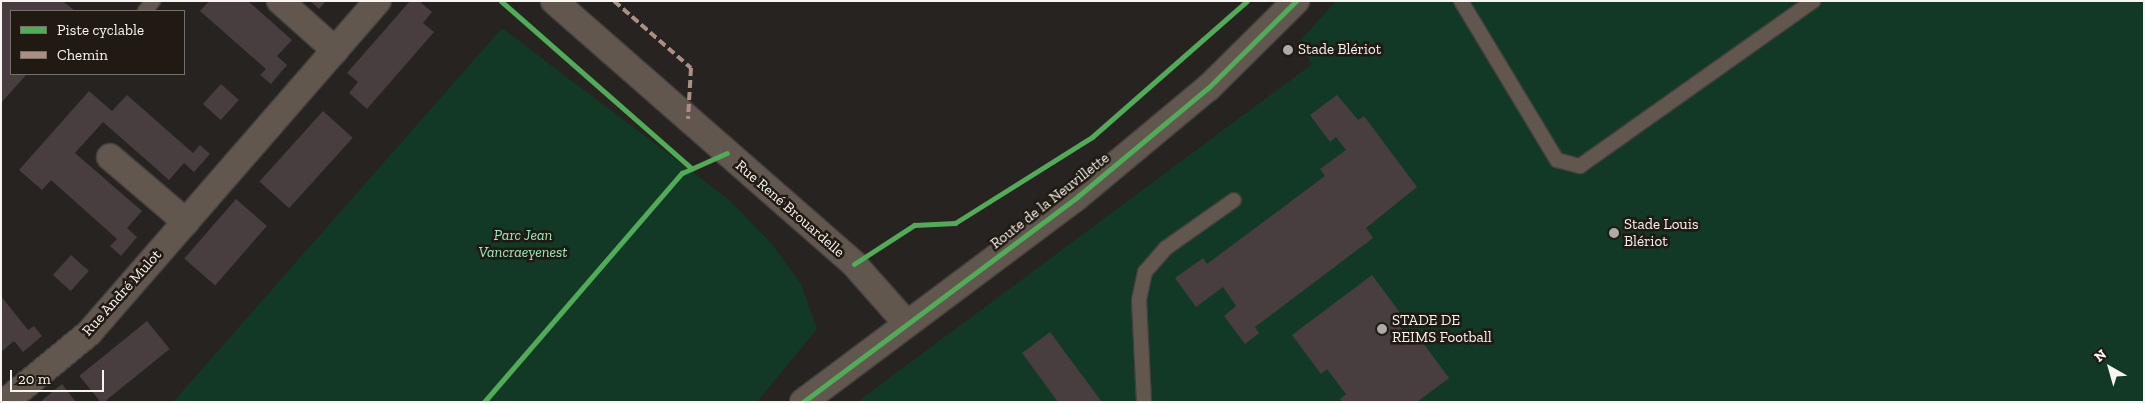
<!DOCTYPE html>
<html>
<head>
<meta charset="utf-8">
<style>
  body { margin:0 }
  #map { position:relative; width:2145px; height:403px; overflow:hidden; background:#262320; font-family:"Zilla Slab",serif }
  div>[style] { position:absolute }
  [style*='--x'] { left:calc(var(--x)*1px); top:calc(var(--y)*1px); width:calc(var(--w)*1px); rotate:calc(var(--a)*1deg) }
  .green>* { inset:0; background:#123926 }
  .building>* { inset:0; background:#483d3f; transform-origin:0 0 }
  .roads { filter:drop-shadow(1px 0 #43403e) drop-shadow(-1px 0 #43403e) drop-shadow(0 1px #43403e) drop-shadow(0 -1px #43403e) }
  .service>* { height:14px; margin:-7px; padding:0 7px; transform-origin:7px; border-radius:7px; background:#61574e }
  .minor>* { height:26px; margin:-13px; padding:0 13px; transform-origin:13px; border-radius:13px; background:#61574e }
  .quiet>* { height:4px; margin-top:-2px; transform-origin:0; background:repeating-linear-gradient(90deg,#ac8f84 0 8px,transparent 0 12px) }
  .cycleway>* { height:5px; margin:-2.5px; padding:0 2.5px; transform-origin:2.5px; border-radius:2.5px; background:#51ab58 }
  .dots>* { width:14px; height:14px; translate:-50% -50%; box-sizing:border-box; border:2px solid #201a13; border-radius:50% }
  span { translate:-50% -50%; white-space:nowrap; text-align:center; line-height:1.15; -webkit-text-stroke:5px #201a13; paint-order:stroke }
  .poi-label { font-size:15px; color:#f8f4ef }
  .left { translate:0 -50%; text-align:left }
  .street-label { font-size:15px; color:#f8f4ef }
  .park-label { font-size:15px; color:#98ecbd; font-style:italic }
  .frame { position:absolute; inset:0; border:2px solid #f8f4ef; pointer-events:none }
  .legend { position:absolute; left:10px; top:10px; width:175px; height:65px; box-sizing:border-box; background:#201a13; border:1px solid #76716b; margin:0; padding:6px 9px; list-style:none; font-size:15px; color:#f8f4ef }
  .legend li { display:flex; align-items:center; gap:10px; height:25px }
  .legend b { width:25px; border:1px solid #76716b }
  .north { position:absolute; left:2085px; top:343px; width:50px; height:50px; -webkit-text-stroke:4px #201a13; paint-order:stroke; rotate:322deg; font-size:14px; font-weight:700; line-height:20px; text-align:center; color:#f8f4ef }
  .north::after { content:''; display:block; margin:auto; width:18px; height:22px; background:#f8f4ef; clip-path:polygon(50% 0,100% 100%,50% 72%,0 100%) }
  .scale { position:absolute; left:10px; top:370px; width:94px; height:22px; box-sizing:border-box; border:2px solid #f8f4ef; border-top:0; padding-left:6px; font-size:15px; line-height:18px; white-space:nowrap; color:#f8f4ef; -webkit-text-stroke:4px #201a13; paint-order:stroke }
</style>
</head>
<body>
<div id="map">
  <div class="green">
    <i style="clip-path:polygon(1336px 1px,2144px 1px,2144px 402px,857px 402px,1312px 64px,1298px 43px)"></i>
    <i style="clip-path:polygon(502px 28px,728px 199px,772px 244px,801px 284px,817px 329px,757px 402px,173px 402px)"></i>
  </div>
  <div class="building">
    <i style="clip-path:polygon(1px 1px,63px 1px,75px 11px,11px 11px,11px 74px,27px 74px,1px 103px)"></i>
    <i style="clip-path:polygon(209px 1px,248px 1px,292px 40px,277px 56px,287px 65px,271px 84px,260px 75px,266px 69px,200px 11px)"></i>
    <i style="clip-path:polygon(310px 1px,326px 1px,319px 9px)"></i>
    <i style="clip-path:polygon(410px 1px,419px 1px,432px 12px,423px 23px,434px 32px,367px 109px,349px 93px,358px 82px,347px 73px)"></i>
    <i style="left:221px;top:84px;width:24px;height:27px;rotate:42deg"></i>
    <i style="clip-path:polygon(89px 91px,112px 111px,127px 95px,193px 153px,200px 145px,210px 154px,194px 172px,184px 163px,169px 180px,103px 122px,75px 153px,142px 211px,127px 228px,137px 237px,121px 256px,110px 246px,117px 239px,51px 180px,42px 190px,19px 170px)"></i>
    <i style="clip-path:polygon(1337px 95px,1358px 120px,1364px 116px,1417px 187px,1366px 228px,1373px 238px,1255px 327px,1259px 333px,1245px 344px,1224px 316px,1236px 306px,1223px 287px,1196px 307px,1175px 278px,1203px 258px,1207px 264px,1325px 176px,1320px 169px,1346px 150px,1336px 137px,1330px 142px,1310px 115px)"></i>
    <i style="left:323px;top:111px;width:40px;height:95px;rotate:42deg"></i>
    <i style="left:236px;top:199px;width:41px;height:79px;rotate:41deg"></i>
    <i style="left:71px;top:255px;width:24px;height:27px;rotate:42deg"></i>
    <i style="clip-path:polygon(1372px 275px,1401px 314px,1394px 319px,1414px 344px,1420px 339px,1449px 378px,1417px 402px,1342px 402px,1340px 399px,1346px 394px,1327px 369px,1321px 374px,1292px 335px)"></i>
    <i style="clip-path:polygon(1px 296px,28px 330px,34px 326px,42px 336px,23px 352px,14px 341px,1px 352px)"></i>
    <i style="left:147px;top:321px;width:36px;height:87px;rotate:51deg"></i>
    <i style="clip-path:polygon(1050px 332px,1102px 402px,1058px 402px,1022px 353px)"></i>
    <i style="clip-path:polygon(62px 384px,76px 402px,40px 402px)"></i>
  </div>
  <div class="roads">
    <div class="service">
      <i style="--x:1461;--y:1;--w:186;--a:58.9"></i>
      <i style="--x:1557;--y:160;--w:24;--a:15"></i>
      <i style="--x:1580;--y:166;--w:286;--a:-35.3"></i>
      <i style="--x:145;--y:11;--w:13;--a:-51"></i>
      <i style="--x:1144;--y:402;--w:102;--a:-92.8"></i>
      <i style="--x:1139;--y:300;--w:29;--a:-78"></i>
      <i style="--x:1145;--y:272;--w:32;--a:-49"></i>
      <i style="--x:1166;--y:248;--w:83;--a:-35.2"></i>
    </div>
    <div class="minor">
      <i style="--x:280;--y:1;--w:74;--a:41.7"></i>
      <i style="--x:554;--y:1;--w:399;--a:41.2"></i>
      <i style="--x:854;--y:264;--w:80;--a:48.5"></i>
      <i style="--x:110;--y:157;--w:100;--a:40.5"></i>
      <i style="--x:5;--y:402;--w:109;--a:-39.4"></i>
      <i style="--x:89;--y:333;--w:440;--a:-49"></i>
      <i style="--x:803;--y:402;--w:342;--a:-36.8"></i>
      <i style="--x:1077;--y:197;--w:170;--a:-39.8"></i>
      <i style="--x:1208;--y:88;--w:124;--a:-44.7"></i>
    </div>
  </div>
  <div class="quiet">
    <i style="--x:614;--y:1;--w:102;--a:41"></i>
    <i style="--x:691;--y:68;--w:51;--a:93.4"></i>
  </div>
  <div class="cycleway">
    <i style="--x:501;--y:1;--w:254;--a:41.3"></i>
    <i style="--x:854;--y:264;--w:72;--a:-33"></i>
    <i style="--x:914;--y:225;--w:41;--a:-2.8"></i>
    <i style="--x:955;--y:223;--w:162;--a:-32.1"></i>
    <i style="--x:1092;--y:137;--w:206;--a:-41.3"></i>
    <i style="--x:484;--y:402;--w:303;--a:-49.2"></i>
    <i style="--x:682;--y:173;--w:49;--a:-24"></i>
    <i style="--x:803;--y:402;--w:342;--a:-36.8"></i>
    <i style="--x:1077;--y:197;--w:170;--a:-39.8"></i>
    <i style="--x:1208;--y:88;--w:124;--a:-44.7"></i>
  </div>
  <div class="dots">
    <i style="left:1288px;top:50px;background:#aeaba7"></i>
    <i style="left:1614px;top:233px;background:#aeaba7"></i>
    <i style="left:1382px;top:329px;background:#aeaba7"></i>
  </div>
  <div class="poi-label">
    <span class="left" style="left:1298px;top:50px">Stade Blériot</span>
    <span class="left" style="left:1624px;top:233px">Stade Louis<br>Blériot</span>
    <span class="left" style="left:1392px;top:329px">STADE DE<br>REIMS Football</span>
  </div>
  <div class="street-label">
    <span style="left:1050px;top:201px;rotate:-38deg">Route de la Neuvillette</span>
    <span style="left:790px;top:209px;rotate:41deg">Rue René Brouardelle</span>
    <span style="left:122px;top:293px;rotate:-48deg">Rue André Mulot</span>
  </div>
  <div class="park-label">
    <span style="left:523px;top:244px">Parc Jean<br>Vancraeyenest</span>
  </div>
  <div class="frame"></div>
  <ul class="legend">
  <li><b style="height:6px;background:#51ab58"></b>Piste cyclable</li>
  <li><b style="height:6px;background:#ac8f84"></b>Chemin</li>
  </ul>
  <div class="north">N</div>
  <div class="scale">20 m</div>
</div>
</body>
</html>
